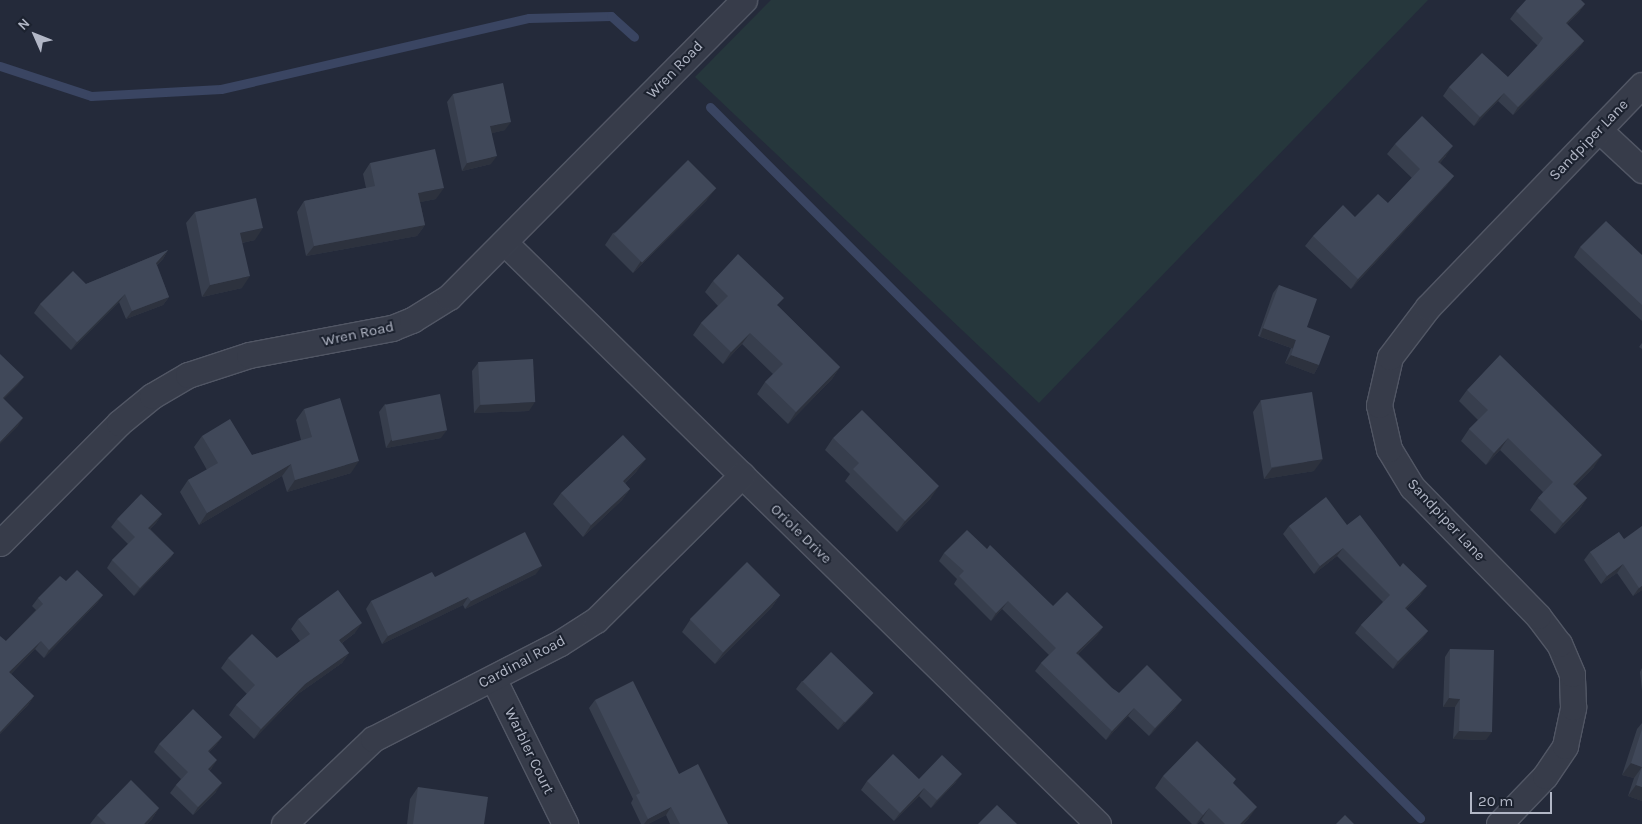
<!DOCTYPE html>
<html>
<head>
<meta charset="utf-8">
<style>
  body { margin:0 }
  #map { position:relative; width:1642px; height:824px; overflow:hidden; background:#242a3a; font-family:Karla,sans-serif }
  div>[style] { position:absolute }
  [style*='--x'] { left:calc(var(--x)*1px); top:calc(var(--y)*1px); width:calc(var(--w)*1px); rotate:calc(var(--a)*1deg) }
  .green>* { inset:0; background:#26373c }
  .stream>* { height:9px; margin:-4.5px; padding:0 4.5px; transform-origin:4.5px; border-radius:4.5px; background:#3a4562 }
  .roads { filter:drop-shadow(1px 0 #525765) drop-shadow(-1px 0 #525765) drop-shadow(0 1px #525765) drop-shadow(0 -1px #525765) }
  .street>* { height:25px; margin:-12.5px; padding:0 12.5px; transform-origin:12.5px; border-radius:12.5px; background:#373c4a }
  .wall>* { inset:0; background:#373e4d }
  .shaded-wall>* { inset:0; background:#2d323e; transform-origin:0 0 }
  .building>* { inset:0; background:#404859; transform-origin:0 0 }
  span { translate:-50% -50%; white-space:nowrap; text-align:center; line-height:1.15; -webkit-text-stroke:4px #1c222f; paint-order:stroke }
  .street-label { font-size:15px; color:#b2b7c6 }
  .north { position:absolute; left:10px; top:10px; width:50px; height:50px; -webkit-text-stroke:4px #1c222f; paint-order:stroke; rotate:314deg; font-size:14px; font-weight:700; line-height:20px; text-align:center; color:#b2b7c6 }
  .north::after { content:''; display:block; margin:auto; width:18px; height:22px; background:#b2b7c6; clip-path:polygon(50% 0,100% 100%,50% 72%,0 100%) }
  .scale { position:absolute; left:1470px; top:792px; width:82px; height:22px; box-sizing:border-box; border:2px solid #b2b7c6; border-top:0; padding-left:6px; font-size:15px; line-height:18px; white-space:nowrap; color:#b2b7c6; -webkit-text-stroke:4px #1c222f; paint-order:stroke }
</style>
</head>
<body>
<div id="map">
  <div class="green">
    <i style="clip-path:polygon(771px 0,1428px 0,1039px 403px,695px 77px)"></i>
  </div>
  <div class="stream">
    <i style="--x:0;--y:66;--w:96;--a:18.2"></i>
    <i style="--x:91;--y:96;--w:130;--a:-3.1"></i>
    <i style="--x:221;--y:89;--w:316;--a:-13"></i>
    <i style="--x:529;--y:18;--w:82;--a:-1.4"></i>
    <i style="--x:611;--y:16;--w:31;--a:42"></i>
    <i style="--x:710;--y:107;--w:1005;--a:45.04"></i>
  </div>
  <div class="roads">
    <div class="street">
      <i style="--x:1599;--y:130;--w:59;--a:42.9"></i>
      <i style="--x:505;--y:243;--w:830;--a:44.41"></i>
      <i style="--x:0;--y:543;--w:169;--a:-45.2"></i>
      <i style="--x:119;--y:423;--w:43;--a:-39.3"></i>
      <i style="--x:152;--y:396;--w:42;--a:-30.3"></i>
      <i style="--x:188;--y:375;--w:64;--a:-18.2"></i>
      <i style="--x:249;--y:355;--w:146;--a:-10.7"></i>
      <i style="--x:392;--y:328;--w:22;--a:-22"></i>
      <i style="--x:412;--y:320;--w:44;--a:-31.9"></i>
      <i style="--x:449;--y:297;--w:419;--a:-45.2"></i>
      <i style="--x:493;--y:678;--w:163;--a:63.7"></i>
      <i style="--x:284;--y:824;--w:123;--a:-43.7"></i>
      <i style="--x:373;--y:739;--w:210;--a:-27.2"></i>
      <i style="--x:560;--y:643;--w:43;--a:-32.6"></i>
      <i style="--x:596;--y:620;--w:206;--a:-44.8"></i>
      <i style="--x:1499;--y:824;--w:66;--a:-46.2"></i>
      <i style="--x:1545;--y:776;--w:36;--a:-56"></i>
      <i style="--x:1565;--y:746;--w:40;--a:-78"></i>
      <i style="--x:1573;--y:707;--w:33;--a:-92"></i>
      <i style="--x:1572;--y:674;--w:33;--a:-113"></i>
      <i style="--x:1559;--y:644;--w:35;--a:-127"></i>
      <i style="--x:1538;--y:616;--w:180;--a:-134.3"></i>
      <i style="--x:1412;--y:487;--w:44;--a:-121.2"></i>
      <i style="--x:1389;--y:449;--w:45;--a:-102.8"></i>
      <i style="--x:1379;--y:405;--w:49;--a:-77.1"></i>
      <i style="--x:1390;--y:357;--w:63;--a:-52.8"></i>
      <i style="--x:1428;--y:307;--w:308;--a:-46.1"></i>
    </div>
  </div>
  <div class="wall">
    <i style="clip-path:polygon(1585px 4px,1579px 12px,1567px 24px,1584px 41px,1578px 49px,1513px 115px,1498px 101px,1474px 126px,1443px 96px,1449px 87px,1508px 77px,1538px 46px,1510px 19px,1516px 11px)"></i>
    <i style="clip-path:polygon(453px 94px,505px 130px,492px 133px,491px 164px,462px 171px,447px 102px)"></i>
    <i style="clip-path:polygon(1395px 144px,1446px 156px,1440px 163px,1454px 176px,1446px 186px,1351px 289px,1305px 246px,1313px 236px,1388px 203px,1412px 178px,1387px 154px)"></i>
    <i style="clip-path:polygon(370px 163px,436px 199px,420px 202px,425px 225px,417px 236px,306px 256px,297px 212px,304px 201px,366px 188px,363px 174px)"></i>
    <i style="clip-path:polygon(707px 200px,633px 273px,605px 245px,613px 233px)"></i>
    <i style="clip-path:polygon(195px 212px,255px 240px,242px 243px,242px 288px,202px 297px,186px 223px)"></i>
    <i style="clip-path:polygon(1580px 247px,1642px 255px,1642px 321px,1574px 257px)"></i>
    <i style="clip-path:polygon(168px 250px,163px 259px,157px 265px,169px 297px,163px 305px,126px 319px,119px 302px,71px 350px,34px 313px,40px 304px,86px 284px)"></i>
    <i style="clip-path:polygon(713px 281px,778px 306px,840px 367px,832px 379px,788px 424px,757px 394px,765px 382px,773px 374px,742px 344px,723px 364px,693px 335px,701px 323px,718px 306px,705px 292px)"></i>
    <i style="clip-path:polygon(1279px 285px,1307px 327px,1319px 365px,1314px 374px,1285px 363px,1291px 348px,1258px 336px,1273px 293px)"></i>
    <i style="clip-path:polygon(1642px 343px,1642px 349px,1639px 347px)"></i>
    <i style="clip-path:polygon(478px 363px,529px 411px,474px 413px,472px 371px)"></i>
    <i style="clip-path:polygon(1467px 390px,1594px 467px,1575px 486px,1587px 498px,1579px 510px,1555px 534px,1530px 510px,1538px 498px,1543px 492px,1500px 450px,1486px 465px,1461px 441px,1469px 429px,1478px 420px,1459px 401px)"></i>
    <i style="clip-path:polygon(1261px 400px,1314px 471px,1264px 479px,1253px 412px)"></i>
    <i style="clip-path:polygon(385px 404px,441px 438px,386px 448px,379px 412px)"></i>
    <i style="clip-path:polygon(304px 409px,351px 473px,287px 492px,282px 476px,199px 525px,180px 492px,188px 480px,207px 470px,194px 447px,202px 436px,252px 455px,301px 440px,296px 420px)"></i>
    <i style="clip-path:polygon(833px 438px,931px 498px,897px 532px,845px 481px,850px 474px,825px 450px)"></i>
    <i style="clip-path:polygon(637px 471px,625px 483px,630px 489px,622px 500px,583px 537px,553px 504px,561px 493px)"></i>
    <i style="clip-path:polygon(162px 514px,156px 523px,150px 529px,174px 553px,168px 561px,134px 596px,107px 568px,112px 560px,128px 544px,111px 527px,117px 519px)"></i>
    <i style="clip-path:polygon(1347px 525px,1400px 567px,1421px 594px,1406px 609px,1428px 631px,1422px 639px,1393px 669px,1355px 633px,1361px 625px,1383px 602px,1337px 556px,1314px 574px,1283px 534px,1289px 526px)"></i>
    <i style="clip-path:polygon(1619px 532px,1642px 590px,1633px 596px,1617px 573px,1601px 584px,1584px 560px,1590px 552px)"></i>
    <i style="clip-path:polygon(987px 549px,1053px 606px,1103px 627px,1097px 635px,1078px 654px,1112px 688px,1119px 693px,1176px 708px,1149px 736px,1128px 716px,1106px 740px,1035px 671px,1041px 663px,1049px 655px,1002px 609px,991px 621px,954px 584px,957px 579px,939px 561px,944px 553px)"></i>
    <i style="clip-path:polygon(536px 574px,465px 609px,463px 605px,382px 644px,366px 609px,371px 601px,435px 577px)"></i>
    <i style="clip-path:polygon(66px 581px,103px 595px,97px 603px,44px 658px,35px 649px,11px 674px,34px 696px,28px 705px,0 734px,6px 641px,36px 610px,32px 606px,38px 598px)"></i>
    <i style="clip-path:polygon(780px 595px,772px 607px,715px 664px,682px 632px,690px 620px)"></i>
    <i style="clip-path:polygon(298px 619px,355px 633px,342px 643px,349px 653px,342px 663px,298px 694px,254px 739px,229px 715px,236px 705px,247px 694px,221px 668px,228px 658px,277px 658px,300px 641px,291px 629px)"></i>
    <i style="clip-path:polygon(1450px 649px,1486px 740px,1453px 739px,1455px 707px,1443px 707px,1445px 657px)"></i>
    <i style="clip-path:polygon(1642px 668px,1642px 691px,1640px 672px)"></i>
    <i style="clip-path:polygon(802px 681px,873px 693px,867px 701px,838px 730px,796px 689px)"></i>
    <i style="clip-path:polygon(595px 700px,679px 774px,728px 824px,670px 824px,666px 815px,648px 824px,641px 824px,631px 803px,633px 799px,589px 708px)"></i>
    <i style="clip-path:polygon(1642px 723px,1642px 801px,1628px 796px,1634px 778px,1622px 775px,1637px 729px)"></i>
    <i style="clip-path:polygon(222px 737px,216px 745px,209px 752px,212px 768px,209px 771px,216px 792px,193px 815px,170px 793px,176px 785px,181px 779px,154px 752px,159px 744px)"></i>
    <i style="clip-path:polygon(1163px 776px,1233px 784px,1249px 818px,1243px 824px,1205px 824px,1201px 820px,1197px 824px,1192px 824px,1155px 788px)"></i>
    <i style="clip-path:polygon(919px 779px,956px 782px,931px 808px,919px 796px,894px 821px,861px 790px,867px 781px)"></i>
    <i style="clip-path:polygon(418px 787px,484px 824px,407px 824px,410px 799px)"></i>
    <i style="clip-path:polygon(159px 808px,152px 819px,147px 824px,90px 824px,97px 815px)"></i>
  </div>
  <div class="shaded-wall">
    <i style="clip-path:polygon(1585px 4px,1579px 12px,1560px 31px,1566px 23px)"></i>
    <i style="clip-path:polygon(1584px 41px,1578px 49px,1513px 115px,1518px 107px)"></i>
    <i style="clip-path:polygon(1504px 93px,1498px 101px,1474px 126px,1480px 117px)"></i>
    <i style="clip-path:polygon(511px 122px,505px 130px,485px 135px,490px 126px)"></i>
    <i style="clip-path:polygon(1453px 146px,1446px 156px,1431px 172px,1438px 162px)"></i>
    <i style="clip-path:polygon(497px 156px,491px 164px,462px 171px,467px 163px)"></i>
    <i style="clip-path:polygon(1454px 176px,1446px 186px,1351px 289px,1358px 279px)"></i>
    <i style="clip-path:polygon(444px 188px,436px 199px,411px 204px,418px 193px)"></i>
    <i style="clip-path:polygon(716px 188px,707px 200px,633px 273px,641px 261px)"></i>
    <i style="clip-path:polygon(425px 225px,417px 236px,306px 256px,314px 246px)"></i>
    <i style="clip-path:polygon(263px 228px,255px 240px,232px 245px,240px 233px)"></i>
    <i style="clip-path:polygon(168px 250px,163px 259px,150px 271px,156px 263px)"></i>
    <i style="clip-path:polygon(250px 276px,242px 288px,202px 297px,210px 285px)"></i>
    <i style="clip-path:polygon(125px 294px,119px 302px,71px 350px,77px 342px)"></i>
    <i style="clip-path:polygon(169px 297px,163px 305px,126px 319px,132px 311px)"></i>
    <i style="left:1263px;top:328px;width:35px;height:9px;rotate:20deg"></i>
    <i style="clip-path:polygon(750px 333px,742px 344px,723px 364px,731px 352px)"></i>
    <i style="clip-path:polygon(1291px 355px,1319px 365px,1314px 374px,1285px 363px)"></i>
    <i style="clip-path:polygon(840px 367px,832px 379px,788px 424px,796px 412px)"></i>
    <i style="clip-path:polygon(24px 377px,18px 385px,0 403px,3px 398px)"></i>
    <i style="clip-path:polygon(535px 402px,529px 411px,474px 413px,480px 405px)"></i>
    <i style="clip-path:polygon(23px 418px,18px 426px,0 444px,0 442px)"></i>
    <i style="clip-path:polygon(447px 430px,441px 438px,386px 448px,391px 440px)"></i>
    <i style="clip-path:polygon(1508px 438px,1500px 450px,1486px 465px,1494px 453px)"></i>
    <i style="clip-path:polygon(1602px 455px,1594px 467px,1565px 496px,1573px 484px)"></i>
    <i style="clip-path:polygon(646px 459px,637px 471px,615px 492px,623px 481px)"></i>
    <i style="clip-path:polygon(1323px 459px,1314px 471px,1264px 479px,1272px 468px)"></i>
    <i style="clip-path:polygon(359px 461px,351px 473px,287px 492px,295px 480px)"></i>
    <i style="clip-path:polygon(291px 464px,282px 476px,199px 525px,207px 513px)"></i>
    <i style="clip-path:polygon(939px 486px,931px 498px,897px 532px,905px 521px)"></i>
    <i style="clip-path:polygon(630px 489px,622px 500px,583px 537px,591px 525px)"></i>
    <i style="clip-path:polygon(1587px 498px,1579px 510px,1555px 534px,1563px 523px)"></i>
    <i style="clip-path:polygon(162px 514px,156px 523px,143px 536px,148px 528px)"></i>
    <i style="clip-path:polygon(1343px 548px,1337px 556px,1314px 574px,1320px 566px)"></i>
    <i style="clip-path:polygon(174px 553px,168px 561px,134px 596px,140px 588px)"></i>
    <i style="clip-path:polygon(1623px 564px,1617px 573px,1601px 584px,1607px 576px)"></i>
    <i style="clip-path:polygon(542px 566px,536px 574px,465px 609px,471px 601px)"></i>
    <i style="clip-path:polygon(1427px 586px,1421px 594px,1399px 616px,1405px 608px)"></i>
    <i style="clip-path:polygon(1642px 586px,1642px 590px,1633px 596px,1639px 588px)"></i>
    <i style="clip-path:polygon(103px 595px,97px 603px,44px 658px,49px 650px)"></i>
    <i style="clip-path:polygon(780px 595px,772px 607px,715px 664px,723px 653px)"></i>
    <i style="clip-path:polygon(468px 597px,463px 605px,382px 644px,388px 636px)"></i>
    <i style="clip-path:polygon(1008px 601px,1002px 609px,991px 621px,996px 613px)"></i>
    <i style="clip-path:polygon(362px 623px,355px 633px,332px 650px,339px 640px)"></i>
    <i style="clip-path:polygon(1103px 627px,1097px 635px,1071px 661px,1076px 653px)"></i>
    <i style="clip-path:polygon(1428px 631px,1422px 639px,1393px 669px,1398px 661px)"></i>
    <i style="clip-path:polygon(41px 641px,35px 649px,4px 681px,9px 672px)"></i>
    <i style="clip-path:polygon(349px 653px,342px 663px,298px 694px,254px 739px,261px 729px,305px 684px)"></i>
    <i style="clip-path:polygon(873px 693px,867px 701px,838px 730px,844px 722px)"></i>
    <i style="clip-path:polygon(34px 696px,28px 705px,0 734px,0 732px)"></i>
    <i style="clip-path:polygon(1449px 698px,1460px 699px,1455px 707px,1443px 707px)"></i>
    <i style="clip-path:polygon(1182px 700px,1176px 708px,1149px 736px,1155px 728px)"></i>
    <i style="clip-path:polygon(1134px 708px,1128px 716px,1106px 740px,1112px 731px)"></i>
    <i style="clip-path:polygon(1459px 731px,1492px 732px,1486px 740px,1453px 739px)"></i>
    <i style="clip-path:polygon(222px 737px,216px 745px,202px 759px,208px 751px)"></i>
    <i style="clip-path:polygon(217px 760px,212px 768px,202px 777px,208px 769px)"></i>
    <i style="clip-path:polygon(1631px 763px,1642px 767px,1634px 778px,1622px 775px)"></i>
    <i style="clip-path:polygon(962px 774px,956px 782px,931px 808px,937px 800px)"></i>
    <i style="clip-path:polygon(222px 783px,216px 792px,193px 815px,198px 807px)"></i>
    <i style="clip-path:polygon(1636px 785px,1642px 787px,1642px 801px,1628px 796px)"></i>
    <i style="clip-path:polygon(924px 788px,919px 796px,894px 821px,900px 813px)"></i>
    <i style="clip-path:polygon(671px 807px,666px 815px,648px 824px,644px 824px,648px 819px)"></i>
    <i style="clip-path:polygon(1257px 807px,1249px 818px,1243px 824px,1240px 824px)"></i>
    <i style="clip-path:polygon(159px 808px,152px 819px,147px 824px,144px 824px)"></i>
    <i style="clip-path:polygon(1209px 808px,1201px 820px,1196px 824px,1203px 815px)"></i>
  </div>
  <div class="building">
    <i style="clip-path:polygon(1526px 0,1581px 0,1585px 4px,1566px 23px,1584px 41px,1518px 107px,1504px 93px,1480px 117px,1449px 87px,1482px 53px,1508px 77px,1538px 45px,1543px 38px,1516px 11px)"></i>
    <i style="clip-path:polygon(503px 83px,511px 122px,490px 126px,497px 156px,467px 163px,453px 94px)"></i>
    <i style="clip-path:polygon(1422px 116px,1453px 146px,1438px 162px,1454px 176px,1358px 279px,1313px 236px,1343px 205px,1355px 217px,1378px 194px,1388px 203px,1420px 169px,1395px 144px)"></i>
    <i style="clip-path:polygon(435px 149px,444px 188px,418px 193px,425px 225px,314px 246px,304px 201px,375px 186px,370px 163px)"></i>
    <i style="left:688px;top:160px;width:40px;height:105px;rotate:45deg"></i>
    <i style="clip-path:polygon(256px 198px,263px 228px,240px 233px,250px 276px,210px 285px,195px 212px)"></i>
    <i style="clip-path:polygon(1606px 221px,1642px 255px,1642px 305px,1580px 247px)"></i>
    <i style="clip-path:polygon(168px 250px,156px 263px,169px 297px,132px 311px,125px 294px,77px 342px,40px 304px,73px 271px,86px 284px)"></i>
    <i style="clip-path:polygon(738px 254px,784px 298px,777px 305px,840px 367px,796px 412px,765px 382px,783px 364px,750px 333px,731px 352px,701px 323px,728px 296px,713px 281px)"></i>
    <i style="clip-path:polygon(1279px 285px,1317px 299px,1307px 327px,1330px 336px,1319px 365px,1291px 355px,1296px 340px,1263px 328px)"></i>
    <i style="clip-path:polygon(0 354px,24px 377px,3px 398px,23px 418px,0 442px)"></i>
    <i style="clip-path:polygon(1500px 355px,1602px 455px,1573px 484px,1587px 498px,1563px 523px,1538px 498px,1553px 482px,1508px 438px,1494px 453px,1469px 429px,1488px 410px,1467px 390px)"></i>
    <i style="left:533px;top:359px;width:43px;height:55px;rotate:87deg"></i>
    <i style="left:1312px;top:392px;width:68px;height:52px;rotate:81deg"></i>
    <i style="left:440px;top:394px;width:37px;height:56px;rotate:79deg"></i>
    <i style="clip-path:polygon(340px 398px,359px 461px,295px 480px,291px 464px,207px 513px,188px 480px,218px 463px,202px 436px,230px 419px,252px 455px,312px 437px,304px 409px)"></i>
    <i style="clip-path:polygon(862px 410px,939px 486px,905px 521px,853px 469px,859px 463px,833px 438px)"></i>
    <i style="clip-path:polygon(623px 435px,646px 459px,623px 481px,630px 489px,591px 525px,561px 493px)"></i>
    <i style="clip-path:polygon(141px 494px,162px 514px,148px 528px,174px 553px,140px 588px,112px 560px,135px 537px,117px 519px)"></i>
    <i style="clip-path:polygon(1326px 497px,1347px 525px,1360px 515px,1400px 567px,1403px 563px,1427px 586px,1405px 608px,1428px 631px,1398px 661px,1361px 625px,1390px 595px,1343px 548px,1320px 566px,1289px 526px)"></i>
    <i style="clip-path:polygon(1642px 526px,1642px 586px,1639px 588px,1623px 564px,1607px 576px,1590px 552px,1619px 532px,1624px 539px)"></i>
    <i style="clip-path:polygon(967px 530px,987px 549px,990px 545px,1053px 606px,1067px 592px,1103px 627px,1076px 653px,1112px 688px,1119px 693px,1147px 665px,1182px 700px,1155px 728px,1134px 708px,1112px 731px,1041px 663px,1056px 648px,1008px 601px,996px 613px,959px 576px,964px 571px,944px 553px)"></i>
    <i style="clip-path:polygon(525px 532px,542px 566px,471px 601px,468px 597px,388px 636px,371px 601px,432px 572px,435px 577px)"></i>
    <i style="left:747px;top:562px;width:47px;height:81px;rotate:45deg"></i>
    <i style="clip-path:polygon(77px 570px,103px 595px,49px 650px,41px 641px,9px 672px,34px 696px,0 732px,0 636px,6px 641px,43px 604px,38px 598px,60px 576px,66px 581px)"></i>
    <i style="clip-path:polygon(338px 590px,362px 623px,339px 640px,349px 653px,305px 684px,261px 729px,236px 705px,255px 685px,228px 658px,252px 634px,277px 658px,310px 634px,298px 619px)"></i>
    <i style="clip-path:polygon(1450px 649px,1494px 650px,1492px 732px,1459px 731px,1460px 699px,1449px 698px)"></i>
    <i style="left:831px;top:652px;width:59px;height:41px;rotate:44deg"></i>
    <i style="clip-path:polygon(633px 681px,679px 774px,698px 764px,728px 824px,680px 824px,671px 807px,648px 819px,636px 795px,640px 793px,595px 700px)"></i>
    <i style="clip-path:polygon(193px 709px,222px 737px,208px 751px,217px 760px,208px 769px,222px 783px,198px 807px,176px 785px,188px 772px,159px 744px)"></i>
    <i style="clip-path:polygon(1642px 729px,1642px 787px,1636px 785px,1642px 767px,1631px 763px)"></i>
    <i style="clip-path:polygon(1197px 741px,1236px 779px,1233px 783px,1257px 807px,1240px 824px,1225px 824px,1209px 808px,1203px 815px,1163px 776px)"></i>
    <i style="clip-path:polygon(893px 754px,919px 779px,942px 755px,962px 774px,937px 800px,924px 788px,900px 813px,867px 781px)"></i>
    <i style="clip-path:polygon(131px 780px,159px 808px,144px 824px,106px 824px,97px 815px)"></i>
    <i style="clip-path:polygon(418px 787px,488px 797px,484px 824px,413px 824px)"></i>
    <i style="clip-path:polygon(997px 805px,1017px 824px,978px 824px)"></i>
    <i style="clip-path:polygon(1345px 815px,1354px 824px,1336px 824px)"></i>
  </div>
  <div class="street-label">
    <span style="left:675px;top:70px;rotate:-46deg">Wren Road</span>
    <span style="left:1589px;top:140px;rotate:-46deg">Sandpiper Lane</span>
    <span style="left:358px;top:334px;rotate:-12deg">Wren Road</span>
    <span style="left:1446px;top:520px;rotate:47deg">Sandpiper Lane</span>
    <span style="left:801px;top:534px;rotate:44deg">Oriole Drive</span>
    <span style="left:522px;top:662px;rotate:-28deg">Cardinal Road</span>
    <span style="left:529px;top:751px;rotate:64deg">Warbler Court</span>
  </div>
  <div class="north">N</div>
  <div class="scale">20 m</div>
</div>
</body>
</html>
